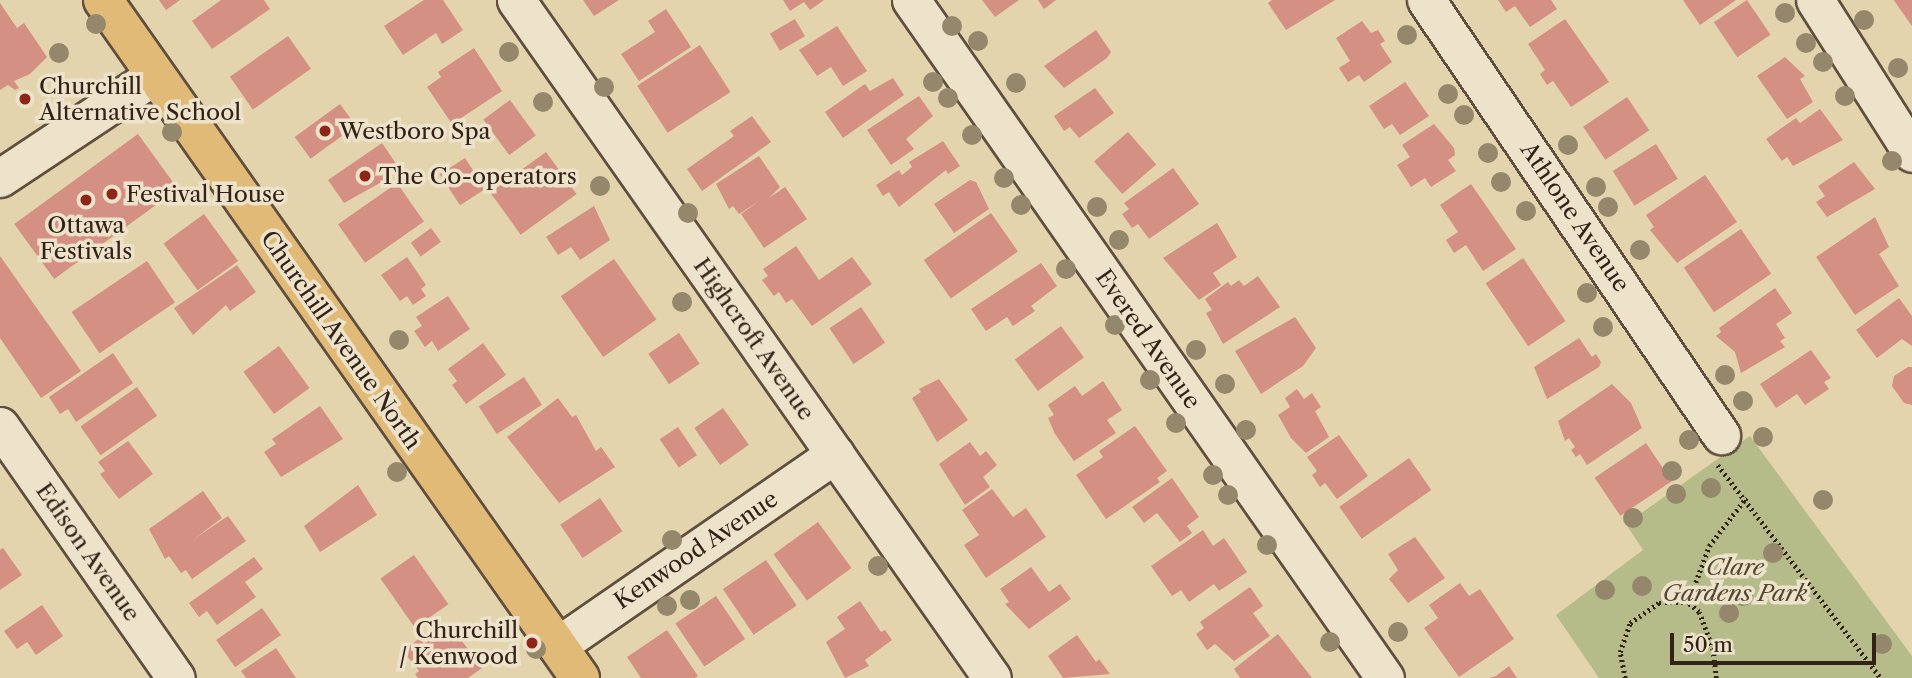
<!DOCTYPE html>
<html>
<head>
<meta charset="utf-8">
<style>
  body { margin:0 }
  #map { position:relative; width:1912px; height:678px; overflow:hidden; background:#e3d4ae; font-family:"Libre Caslon Text",serif }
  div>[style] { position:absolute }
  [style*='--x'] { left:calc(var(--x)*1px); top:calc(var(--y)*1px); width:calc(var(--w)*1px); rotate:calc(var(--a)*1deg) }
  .green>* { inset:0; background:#b6bc89 }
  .building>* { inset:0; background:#d49082; transform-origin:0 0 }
  .path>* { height:4.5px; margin-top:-2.25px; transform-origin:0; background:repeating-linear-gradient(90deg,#342219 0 2px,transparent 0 5.5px) }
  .roads { filter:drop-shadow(2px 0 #604e3e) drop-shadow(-2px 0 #604e3e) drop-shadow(0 2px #604e3e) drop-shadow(0 -2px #604e3e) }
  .minor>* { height:37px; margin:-18.5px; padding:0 18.5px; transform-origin:18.5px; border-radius:18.5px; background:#ede3ca }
  .major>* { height:38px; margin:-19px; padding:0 19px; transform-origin:19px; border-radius:19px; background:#e2ba77 }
  .trees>* { width:20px; height:20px; margin:-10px; border-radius:50%; background:#94876b }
  .dots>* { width:19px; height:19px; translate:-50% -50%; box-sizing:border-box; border:4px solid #ede3ca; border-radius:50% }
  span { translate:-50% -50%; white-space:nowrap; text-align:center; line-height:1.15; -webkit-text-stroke:7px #ede3ca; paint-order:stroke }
  .poi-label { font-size:23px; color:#342219 }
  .left { translate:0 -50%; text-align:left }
  .right { translate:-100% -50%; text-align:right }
  .street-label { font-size:23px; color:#342219 }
  .park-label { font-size:23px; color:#544835; font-style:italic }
  .scale { position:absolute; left:1670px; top:633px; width:206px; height:32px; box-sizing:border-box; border:4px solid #342219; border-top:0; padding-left:9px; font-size:21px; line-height:24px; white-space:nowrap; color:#342219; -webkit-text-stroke:5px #ede3ca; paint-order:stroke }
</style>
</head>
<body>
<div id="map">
  <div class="green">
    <i style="clip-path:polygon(1750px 436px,1912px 656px,1912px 678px,1599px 678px,1556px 615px,1643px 550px,1626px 524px)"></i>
  </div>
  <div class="building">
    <i style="clip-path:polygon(159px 0,180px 0,166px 10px)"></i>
    <i style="clip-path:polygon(221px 0,264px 0,270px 9px,212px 49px,192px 21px)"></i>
    <i style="clip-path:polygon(424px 0,443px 0,463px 30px,442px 44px,436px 33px,403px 55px,384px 26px)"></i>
    <i style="clip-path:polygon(583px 0,619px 0,594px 16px)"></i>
    <i style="clip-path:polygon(783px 0,824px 0,810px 10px,804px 2px,790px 11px)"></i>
    <i style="clip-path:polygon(982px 0,1019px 0,995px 17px)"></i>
    <i style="clip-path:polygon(1038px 0,1056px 0,1044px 9px)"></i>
    <i style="clip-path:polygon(1272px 0,1335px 0,1286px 30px,1268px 3px)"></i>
    <i style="clip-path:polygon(1498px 0,1551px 0,1557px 9px,1530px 27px,1515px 6px,1506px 12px)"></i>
    <i style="clip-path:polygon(1683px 0,1736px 0,1700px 25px)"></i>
    <i style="left:1747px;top:0;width:42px;height:40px;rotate:56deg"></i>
    <i style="clip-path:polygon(1894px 0,1912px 0,1912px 26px,1895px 2px)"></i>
    <i style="clip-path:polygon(0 3px,17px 28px,24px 23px,47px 57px,30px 74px,14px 81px,19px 88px,15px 90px,8px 85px,0 90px)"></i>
    <i style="clip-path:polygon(666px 9px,691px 47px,639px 81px,621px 54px,655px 32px,648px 21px)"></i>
    <i style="left:795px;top:19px;width:20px;height:29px;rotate:60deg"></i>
    <i style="clip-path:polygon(1565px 19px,1609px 82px,1571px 107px,1553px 81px,1547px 85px,1540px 74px,1545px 70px,1528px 44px)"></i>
    <i style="clip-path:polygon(1362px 21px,1371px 33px,1378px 30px,1385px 41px,1380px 44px,1392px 62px,1364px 82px,1359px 75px,1348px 82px,1339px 68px,1350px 61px,1336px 38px)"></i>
    <i style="clip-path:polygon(837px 26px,867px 71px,843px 86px,831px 67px,817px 76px,799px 50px)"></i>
    <i style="clip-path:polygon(1096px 30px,1111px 52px,1107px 58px,1064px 88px,1044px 66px)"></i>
    <i style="left:288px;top:36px;width:40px;height:71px;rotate:55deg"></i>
    <i style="left:700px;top:45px;width:56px;height:75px;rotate:57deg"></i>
    <i style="clip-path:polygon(474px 48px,502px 91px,452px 124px,427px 87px,441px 77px,438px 72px)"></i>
    <i style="clip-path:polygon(1785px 57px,1805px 76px,1800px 79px,1813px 102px,1787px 119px,1757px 76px)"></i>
    <i style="clip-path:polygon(893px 78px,904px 95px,843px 138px,825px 112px,865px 84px,870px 91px)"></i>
    <i style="clip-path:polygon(1405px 82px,1429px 116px,1400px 135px,1392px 124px,1384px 129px,1369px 106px)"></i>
    <i style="clip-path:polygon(1095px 88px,1114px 113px,1079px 138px,1070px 127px,1064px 131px,1054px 116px)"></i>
    <i style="clip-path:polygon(919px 96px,933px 116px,906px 139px,914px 149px,891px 165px,867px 130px)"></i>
    <i style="left:1627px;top:97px;width:40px;height:53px;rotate:56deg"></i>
    <i style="left:510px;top:100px;width:44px;height:33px;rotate:54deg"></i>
    <i style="left:340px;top:104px;width:27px;height:56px;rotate:54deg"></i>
    <i style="clip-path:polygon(1820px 109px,1843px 140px,1793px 166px,1787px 157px,1782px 161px,1766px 139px,1796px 118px,1800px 123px)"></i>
    <i style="clip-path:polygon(752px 116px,771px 142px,702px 191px,687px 169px,734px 136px,730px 131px)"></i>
    <i style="clip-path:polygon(1434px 124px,1454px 148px,1455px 155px,1448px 160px,1456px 171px,1431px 187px,1425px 178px,1411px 187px,1397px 165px,1410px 157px,1402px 145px)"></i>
    <i style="left:1128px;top:132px;width:43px;height:45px;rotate:49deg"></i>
    <i style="left:138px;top:134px;width:68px;height:153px;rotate:54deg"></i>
    <i style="clip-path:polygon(943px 141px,960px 166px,948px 174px,946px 170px,899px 207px,889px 192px,883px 196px,876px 185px,899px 170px,902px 175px,912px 167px,909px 162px)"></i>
    <i style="clip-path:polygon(382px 143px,401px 171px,344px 203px,328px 180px)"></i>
    <i style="left:1656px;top:144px;width:41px;height:51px;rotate:58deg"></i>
    <i style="left:546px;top:152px;width:52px;height:69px;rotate:54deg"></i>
    <i style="clip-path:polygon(759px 156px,780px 187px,769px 198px,785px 187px,807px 219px,764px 248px,741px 214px,759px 201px,739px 214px,733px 206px,729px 209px,716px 184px)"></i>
    <i style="left:465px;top:158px;width:37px;height:30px;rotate:57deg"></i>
    <i style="clip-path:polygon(1854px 162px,1875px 189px,1827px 217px,1816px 202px,1825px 196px,1818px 186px)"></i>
    <i style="clip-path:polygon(1173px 168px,1199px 204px,1149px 239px,1138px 224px,1132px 228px,1122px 214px,1129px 209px,1124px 203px)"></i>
    <i style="clip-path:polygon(1705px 175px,1737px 222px,1677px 263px,1650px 230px,1654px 227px,1646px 215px)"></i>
    <i style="clip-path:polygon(970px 180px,976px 182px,989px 209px,954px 233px,934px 204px)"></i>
    <i style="left:397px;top:183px;width:47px;height:72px;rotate:55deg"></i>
    <i style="clip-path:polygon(1471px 184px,1516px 249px,1483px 271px,1466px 245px,1454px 253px,1446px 240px,1458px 232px,1440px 205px)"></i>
    <i style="clip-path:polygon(594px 206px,610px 240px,580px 260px,571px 247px,558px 255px,546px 237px)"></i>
    <i style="left:991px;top:213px;width:47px;height:82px;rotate:55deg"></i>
    <i style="left:204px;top:214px;width:58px;height:50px;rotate:54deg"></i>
    <i style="clip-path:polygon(1875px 217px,1889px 247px,1879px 254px,1899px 286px,1855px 315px,1816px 257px)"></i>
    <i style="clip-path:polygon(1217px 223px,1237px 257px,1213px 273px,1221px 285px,1199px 300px,1163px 258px)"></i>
    <i style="left:431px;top:228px;width:17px;height:25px;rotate:54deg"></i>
    <i style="left:1741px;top:229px;width:54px;height:69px;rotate:56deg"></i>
    <i style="clip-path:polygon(796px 246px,819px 280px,852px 257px,872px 284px,812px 326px,792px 299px,786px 303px,779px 292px,774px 296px,762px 280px,768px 276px,763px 269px)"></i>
    <i style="clip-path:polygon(0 256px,81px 371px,41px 398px,0 338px)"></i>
    <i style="clip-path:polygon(407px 257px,426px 285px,421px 289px,426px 296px,413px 305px,407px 296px,400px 301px,381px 275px)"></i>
    <i style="left:1523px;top:258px;width:76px;height:45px;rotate:56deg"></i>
    <i style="left:614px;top:259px;width:74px;height:65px;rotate:55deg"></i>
    <i style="left:147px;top:261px;width:50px;height:91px;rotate:56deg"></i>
    <i style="clip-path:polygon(1041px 263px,1057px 286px,1031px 306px,1035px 311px,1013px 326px,1007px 317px,986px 331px,971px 309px)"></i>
    <i style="clip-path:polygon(237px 265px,256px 292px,230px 311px,226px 305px,193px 335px,174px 308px)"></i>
    <i style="clip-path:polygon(1258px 276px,1280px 307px,1223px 344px,1206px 313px,1212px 310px,1205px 299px,1228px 282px,1231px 286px,1239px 280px,1244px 286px)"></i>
    <i style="clip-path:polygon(1775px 288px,1792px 313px,1776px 324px,1785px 338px,1780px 341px,1785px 347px,1741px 373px,1735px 352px,1716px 336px,1721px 332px,1719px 328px)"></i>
    <i style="clip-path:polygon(448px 296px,470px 329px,438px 351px,432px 341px,425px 347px,414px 331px,422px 326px,416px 317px)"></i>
    <i style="clip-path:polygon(1899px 298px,1912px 316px,1912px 346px,1902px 339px,1877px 358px,1856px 330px)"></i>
    <i style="left:861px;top:307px;width:43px;height:38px;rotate:56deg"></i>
    <i style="clip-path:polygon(1295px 317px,1316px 348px,1303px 366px,1261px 394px,1235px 351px)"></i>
    <i style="left:1061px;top:326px;width:39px;height:57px;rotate:54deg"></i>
    <i style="left:679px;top:333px;width:37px;height:37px;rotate:56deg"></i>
    <i style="clip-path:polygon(1579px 338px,1592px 357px,1596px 354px,1601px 362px,1599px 367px,1547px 399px,1534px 367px)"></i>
    <i style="clip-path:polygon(483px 343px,506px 375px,466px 404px,452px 385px,457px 381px,448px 369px)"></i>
    <i style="left:279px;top:346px;width:52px;height:44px;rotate:54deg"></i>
    <i style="clip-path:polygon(1811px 350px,1831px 378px,1824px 382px,1829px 389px,1805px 405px,1797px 394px,1776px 408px,1760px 384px)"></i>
    <i style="clip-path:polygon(113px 353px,133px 383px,76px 422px,68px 409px,60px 414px,49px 397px)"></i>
    <i style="clip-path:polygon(1908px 367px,1912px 367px,1912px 405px,1904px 403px,1892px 386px,1894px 376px)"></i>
    <i style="left:524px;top:377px;width:33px;height:54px;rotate:57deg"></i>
    <i style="clip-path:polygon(939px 379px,968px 420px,937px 442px,912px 398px,921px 392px,919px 389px)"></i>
    <i style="clip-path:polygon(1103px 381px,1122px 410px,1107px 420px,1116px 433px,1074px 461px,1055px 434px,1048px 418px,1054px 415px,1048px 405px,1075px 386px,1082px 396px)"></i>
    <i style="clip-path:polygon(1612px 384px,1631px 403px,1642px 428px,1587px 465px,1580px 454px,1576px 457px,1571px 450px,1575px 447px,1569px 438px,1565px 441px,1558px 421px)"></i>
    <i style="left:137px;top:387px;width:35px;height:69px;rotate:55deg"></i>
    <i style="clip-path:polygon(1297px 389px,1304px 399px,1312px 393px,1321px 407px,1315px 411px,1329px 437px,1306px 453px,1291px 438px,1278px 415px,1290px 407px,1285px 398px)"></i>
    <i style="clip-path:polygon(558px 398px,572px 417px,576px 415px,596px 451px,601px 447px,615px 467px,559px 503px,507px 437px)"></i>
    <i style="clip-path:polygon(320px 406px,343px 439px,281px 477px,264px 452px,276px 444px,272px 439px)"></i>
    <i style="left:723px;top:408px;width:45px;height:35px;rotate:55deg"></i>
    <i style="clip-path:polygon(1135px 426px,1167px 471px,1157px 478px,1160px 482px,1106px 519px,1076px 475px,1103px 457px,1099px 451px)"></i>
    <i style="left:678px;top:427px;width:34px;height:22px;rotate:56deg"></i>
    <i style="clip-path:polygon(1339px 435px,1368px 476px,1337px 499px,1325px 483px,1320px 487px,1312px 475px,1317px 471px,1307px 457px)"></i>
    <i style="clip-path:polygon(128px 441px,153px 474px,119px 499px,100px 474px,105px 471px,98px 462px)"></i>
    <i style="clip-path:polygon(970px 442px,980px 456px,986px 451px,997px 465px,983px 477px,990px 487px,965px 505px,939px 464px)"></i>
    <i style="left:1646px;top:443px;width:46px;height:62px;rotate:56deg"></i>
    <i style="left:1409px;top:458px;width:39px;height:85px;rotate:55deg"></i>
    <i style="clip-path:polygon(1172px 478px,1199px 517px,1187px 526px,1192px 533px,1180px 542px,1157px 513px,1144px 523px,1132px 507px)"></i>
    <i style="clip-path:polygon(358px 485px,377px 515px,320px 552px,304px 526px)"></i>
    <i style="clip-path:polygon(992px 489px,1013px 517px,1026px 508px,1046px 537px,986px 578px,964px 545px,979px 535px,962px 510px)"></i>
    <i style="clip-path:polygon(203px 491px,222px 518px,194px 539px,228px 516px,246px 541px,192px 579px,186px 570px,181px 573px,169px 556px,165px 559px,149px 529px)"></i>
    <i style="left:600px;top:498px;width:40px;height:48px;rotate:56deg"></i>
    <i style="left:818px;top:522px;width:57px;height:55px;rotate:54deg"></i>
    <i style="clip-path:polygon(1203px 530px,1213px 546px,1224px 538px,1247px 572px,1219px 591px,1214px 584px,1189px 602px,1181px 590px,1172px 596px,1151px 566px)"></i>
    <i style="clip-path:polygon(1415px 537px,1445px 578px,1408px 603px,1389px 579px,1398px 570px,1388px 554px)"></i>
    <i style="clip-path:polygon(3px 548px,22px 575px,0 590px,0 550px)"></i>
    <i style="left:414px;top:555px;width:60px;height:41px;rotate:55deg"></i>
    <i style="clip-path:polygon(254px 557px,263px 569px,245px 582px,256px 597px,217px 625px,207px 611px,199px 617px,189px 603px)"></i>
    <i style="left:766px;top:560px;width:55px;height:52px;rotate:56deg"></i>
    <i style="clip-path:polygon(1031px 567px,1049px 592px,1060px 584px,1071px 599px,1029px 629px,1005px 604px,1009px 602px,1000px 589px)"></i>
    <i style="clip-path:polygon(1460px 583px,1469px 596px,1480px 589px,1514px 639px,1459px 677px,1424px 628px,1438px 618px,1429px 605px)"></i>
    <i style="clip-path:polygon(1250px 587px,1263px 606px,1253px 613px,1270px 636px,1234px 661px,1215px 644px,1207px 650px,1196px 634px,1204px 628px,1200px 622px)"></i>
    <i style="left:716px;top:596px;width:52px;height:49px;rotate:56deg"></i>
    <i style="clip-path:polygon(860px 601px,881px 632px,885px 630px,892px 640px,865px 660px,869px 666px,845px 678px,826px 642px,845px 629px,837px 617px)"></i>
    <i style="clip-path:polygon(42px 605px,63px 636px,36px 655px,27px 642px,17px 649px,4px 631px)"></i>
    <i style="left:262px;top:608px;width:33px;height:56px;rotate:55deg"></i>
    <i style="clip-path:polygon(450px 625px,482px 668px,468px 678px,418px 678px,415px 674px,419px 671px,403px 651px,420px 638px,424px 644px)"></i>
    <i style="clip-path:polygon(667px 630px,698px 676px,695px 678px,641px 678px,627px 657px)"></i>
    <i style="clip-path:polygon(1278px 634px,1312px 678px,1240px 678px,1234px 669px)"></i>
    <i style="clip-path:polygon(1077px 635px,1096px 662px,1099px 659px,1110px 674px,1063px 678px,1048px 656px)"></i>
    <i style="clip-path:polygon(276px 648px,296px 678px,246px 678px,241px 671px)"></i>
    <i style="clip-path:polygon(1509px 666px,1517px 678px,1489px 678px,1496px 676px)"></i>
  </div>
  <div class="path">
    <i style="--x:1718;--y:465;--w:268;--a:52.6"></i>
    <i style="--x:1625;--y:678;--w:26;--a:-101"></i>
    <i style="--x:1620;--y:652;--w:31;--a:-71"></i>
    <i style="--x:1630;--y:623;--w:35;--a:-35"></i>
    <i style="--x:1659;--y:603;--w:29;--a:0"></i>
    <i style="--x:1716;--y:678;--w:28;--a:-96"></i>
    <i style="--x:1713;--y:650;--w:40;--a:-110.2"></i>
    <i style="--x:1699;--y:612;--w:14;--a:-141"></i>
    <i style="--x:1688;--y:603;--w:61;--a:-69.8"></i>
    <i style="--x:1709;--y:546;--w:61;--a:-52.4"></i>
  </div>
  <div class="roads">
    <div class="minor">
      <i style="--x:516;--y:0;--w:828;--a:54.93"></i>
      <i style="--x:911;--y:0;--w:827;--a:55.04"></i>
      <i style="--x:1426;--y:0;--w:526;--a:55.86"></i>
      <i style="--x:1815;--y:0;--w:181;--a:57.6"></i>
      <i style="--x:0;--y:178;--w:186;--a:-33.6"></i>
      <i style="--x:0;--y:426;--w:307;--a:55.1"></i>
      <i style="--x:557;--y:646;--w:338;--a:-34.6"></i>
    </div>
    <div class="major">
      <i style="--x:103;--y:0;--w:829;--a:54.87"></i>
    </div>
  </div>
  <div class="trees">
    <i style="left:1785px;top:13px"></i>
    <i style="left:1864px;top:20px"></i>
    <i style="left:96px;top:24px"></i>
    <i style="left:952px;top:26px"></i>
    <i style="left:1407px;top:35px"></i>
    <i style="left:978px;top:41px"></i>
    <i style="left:1806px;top:43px"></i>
    <i style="left:509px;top:52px"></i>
    <i style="left:59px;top:53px"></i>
    <i style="left:1823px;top:62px"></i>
    <i style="left:1898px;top:68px"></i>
    <i style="left:933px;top:82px"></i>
    <i style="left:1016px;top:83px"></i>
    <i style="left:604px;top:87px"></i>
    <i style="left:1448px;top:94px"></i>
    <i style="left:1845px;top:96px"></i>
    <i style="left:948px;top:98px"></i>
    <i style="left:543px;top:102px"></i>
    <i style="left:1464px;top:115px"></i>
    <i style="left:172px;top:132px"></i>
    <i style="left:972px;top:135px"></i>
    <i style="left:1568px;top:145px"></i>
    <i style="left:1488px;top:153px"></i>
    <i style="left:1892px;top:161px"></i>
    <i style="left:1004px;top:178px"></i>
    <i style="left:1501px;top:182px"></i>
    <i style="left:600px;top:186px"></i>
    <i style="left:1596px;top:187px"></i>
    <i style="left:1021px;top:205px"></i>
    <i style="left:1097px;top:207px"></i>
    <i style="left:1608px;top:207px"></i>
    <i style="left:1526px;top:211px"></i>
    <i style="left:688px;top:213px"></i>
    <i style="left:1119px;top:240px"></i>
    <i style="left:1640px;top:250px"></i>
    <i style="left:1066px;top:269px"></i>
    <i style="left:1587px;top:293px"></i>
    <i style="left:682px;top:302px"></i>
    <i style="left:1115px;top:325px"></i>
    <i style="left:1603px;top:327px"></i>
    <i style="left:399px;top:340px"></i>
    <i style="left:1196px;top:350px"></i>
    <i style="left:1725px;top:375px"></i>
    <i style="left:1150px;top:380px"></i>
    <i style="left:1225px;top:384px"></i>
    <i style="left:1743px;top:401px"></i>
    <i style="left:1176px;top:423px"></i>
    <i style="left:1246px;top:430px"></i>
    <i style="left:1763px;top:437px"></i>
    <i style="left:1689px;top:440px"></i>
    <i style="left:1672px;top:471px"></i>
    <i style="left:397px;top:472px"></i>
    <i style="left:1213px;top:475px"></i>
    <i style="left:1711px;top:488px"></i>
    <i style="left:1676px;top:494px"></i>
    <i style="left:1228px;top:495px"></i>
    <i style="left:1823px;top:500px"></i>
    <i style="left:1633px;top:518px"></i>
    <i style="left:672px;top:540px"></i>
    <i style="left:1267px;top:545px"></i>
    <i style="left:1773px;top:553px"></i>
    <i style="left:878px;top:566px"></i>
    <i style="left:1642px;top:586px"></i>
    <i style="left:1605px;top:590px"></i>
    <i style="left:1743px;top:596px"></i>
    <i style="left:690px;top:600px"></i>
    <i style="left:667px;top:606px"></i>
    <i style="left:1729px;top:613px"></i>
    <i style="left:1398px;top:632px"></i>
    <i style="left:1330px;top:642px"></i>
    <i style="left:1882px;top:644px"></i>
    <i style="left:536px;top:649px"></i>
  </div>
  <div class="dots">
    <i style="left:25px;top:99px;background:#8f2418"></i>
    <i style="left:325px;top:131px;background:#8f2418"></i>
    <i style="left:365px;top:176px;background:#8f2418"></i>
    <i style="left:112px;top:194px;background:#8f2418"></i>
    <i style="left:86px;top:200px;background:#8f2418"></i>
    <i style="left:532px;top:643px;background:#8f2418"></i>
  </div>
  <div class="poi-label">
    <span class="left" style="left:39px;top:99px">Churchill<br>Alternative School</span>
    <span class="left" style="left:339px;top:131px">Westboro Spa</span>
    <span class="left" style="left:379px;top:176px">The Co-operators</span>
    <span class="left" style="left:126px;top:194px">Festival House</span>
    <span style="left:86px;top:238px">Ottawa<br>Festivals</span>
    <span class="right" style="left:518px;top:643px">Churchill<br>/ Kenwood</span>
  </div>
  <div class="street-label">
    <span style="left:1575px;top:217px;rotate:56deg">Athlone Avenue</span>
    <span style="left:754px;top:339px;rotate:55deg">Highcroft Avenue</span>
    <span style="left:1148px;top:339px;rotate:55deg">Evered Avenue</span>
    <span style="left:341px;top:340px;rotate:55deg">Churchill Avenue North</span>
    <span style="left:696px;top:550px;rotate:-34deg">Kenwood Avenue</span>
    <span style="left:88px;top:552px;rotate:55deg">Edison Avenue</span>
  </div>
  <div class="park-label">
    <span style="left:1735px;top:580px">Clare<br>Gardens Park</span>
  </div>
  <div class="scale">50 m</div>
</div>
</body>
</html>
